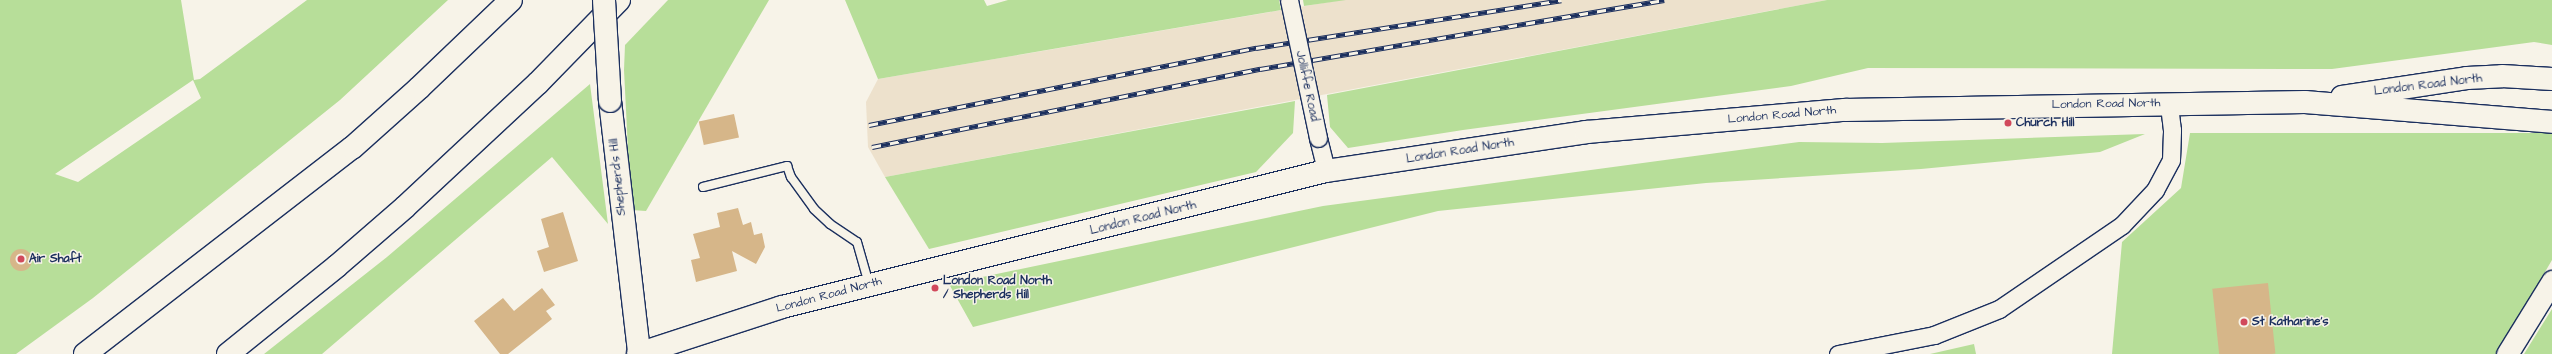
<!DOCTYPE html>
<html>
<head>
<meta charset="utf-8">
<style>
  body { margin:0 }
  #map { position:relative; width:2552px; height:354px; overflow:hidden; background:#f7f3e8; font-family:"Architects Daughter",sans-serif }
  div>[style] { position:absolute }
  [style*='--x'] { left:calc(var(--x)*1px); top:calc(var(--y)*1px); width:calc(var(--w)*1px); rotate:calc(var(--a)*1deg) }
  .built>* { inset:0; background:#ede1cc }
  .green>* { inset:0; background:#b7de99 }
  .building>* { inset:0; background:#d6b689; transform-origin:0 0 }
  .round { border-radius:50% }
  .roads { filter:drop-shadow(1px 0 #1b2f5e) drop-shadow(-1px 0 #1b2f5e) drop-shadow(0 1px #1b2f5e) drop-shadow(0 -1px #1b2f5e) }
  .service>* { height:8px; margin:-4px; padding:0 4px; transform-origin:4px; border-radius:4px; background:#f7f3e8 }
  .minor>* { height:17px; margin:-8.5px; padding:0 8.5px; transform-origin:8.5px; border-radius:8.5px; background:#f7f3e8 }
  .tertiary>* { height:21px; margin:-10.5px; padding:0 10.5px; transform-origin:10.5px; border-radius:10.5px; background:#f7f3e8 }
  .secondary>* { height:22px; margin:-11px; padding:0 11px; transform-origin:11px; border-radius:11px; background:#f7f3e8 }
  .primary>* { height:22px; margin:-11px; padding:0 11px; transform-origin:11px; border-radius:11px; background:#f7f3e8 }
  .motorway>* { height:22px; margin:-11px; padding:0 11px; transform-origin:11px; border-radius:11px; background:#f7f3e8 }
  .rail>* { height:4.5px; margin-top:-2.25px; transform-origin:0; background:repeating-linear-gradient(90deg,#f7f3e8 0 9px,#1b2f5e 0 18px); box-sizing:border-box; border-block:1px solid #1b2f5e }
  .bridges { filter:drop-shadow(1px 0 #1b2f5e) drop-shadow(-1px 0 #1b2f5e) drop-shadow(0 1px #1b2f5e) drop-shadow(0 -1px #1b2f5e) }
  .minor-bridge>* { height:17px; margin:-8.5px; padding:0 8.5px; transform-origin:8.5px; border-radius:8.5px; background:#f7f3e8 }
  .secondary-bridge>* { height:22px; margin:-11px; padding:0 11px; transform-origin:11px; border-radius:11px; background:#f7f3e8 }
  .dots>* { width:11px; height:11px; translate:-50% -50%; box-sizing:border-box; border:2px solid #f7f3e8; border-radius:50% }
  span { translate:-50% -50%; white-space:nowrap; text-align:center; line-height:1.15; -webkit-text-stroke:3px #f7f3e8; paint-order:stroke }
  .street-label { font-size:12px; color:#1b2f5e }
  .poi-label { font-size:12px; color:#1b2f5e; font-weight:700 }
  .left { translate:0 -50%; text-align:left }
</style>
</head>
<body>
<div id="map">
  <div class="built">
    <i style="clip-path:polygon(1341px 0,1827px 0,885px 177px,868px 147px,866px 102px,878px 79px)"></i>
  </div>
  <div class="green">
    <i style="clip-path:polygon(evenodd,0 0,181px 0,194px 80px,200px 79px,307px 0,448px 0,340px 100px,93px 298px,16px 354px,0 354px,0 0,193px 80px,201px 98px,78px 182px,55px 174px,193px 80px)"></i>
    <i style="clip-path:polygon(668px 0,769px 0,646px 211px,631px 210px,624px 70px,625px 45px)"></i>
    <i style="clip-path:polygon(845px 0,984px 0,987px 6px,1008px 0,1279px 0,1281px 10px,878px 79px)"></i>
    <i style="clip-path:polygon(1303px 0,1346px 0,1304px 6px)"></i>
    <i style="clip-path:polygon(1827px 0,2552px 0,2552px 45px,2534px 42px,2332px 69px,1868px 68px,1791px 86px,1463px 130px,1348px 148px,1330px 127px,1327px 95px)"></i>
    <i style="clip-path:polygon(590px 84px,608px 224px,552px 157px,322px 354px,264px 354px,387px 257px)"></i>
    <i style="clip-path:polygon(1295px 101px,1293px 133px,1256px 172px,929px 249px,885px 177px)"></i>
    <i style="clip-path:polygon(2190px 133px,2552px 133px,2552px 260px,2497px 354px,2112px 354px,2122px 242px,2181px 188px)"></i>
    <i style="clip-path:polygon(2145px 134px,2100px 152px,1921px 169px,1706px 183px,1438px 211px,973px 327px,949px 284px,1323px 206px,1799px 142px,1882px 143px)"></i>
    <i style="clip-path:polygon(2552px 309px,2552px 354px,2524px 354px)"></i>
    <i style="clip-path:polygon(1974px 344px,1976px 354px,1930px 354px)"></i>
  </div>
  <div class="building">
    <i style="left:734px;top:114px;width:24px;height:36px;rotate:78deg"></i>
    <i style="clip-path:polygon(738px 208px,743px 225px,751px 222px,754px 235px,762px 233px,765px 247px,756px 264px,732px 251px,737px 271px,696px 282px,691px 260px,700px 258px,693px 234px,720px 227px,717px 213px)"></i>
    <i style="clip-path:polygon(563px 212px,578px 261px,544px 272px,537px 251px,549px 247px,541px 219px)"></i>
    <i class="round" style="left:10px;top:249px;width:22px;height:22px"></i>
    <i style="left:2268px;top:283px;width:71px;height:56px;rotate:84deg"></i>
    <i style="clip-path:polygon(542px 288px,555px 305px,546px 311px,552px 319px,508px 354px,500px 354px,474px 321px,503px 298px,514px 311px)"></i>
  </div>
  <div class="roads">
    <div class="service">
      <i style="--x:703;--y:187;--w:87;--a:-14"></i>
      <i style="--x:787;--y:166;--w:12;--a:70"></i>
      <i style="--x:791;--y:177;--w:39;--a:54"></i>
      <i style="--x:814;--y:209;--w:22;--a:43"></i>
      <i style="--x:830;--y:224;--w:32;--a:34"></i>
      <i style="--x:857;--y:242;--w:44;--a:74.1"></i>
    </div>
    <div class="minor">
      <i style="--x:1318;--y:138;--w:34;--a:76"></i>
      <i style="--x:1838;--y:354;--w:98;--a:-11.2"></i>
      <i style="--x:1934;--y:335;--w:70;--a:-21.8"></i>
      <i style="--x:1999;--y:309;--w:149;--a:-34.3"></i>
      <i style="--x:2122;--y:225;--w:48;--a:-46.7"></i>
      <i style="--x:2155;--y:190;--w:34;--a:-62"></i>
      <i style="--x:2171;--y:160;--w:30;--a:-88"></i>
      <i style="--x:2172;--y:130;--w:26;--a:-97"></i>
    </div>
    <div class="tertiary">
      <i style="--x:2507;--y:354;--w:86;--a:-58.3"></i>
    </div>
    <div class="secondary">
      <i style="--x:610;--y:101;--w:254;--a:83.4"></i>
    </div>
    <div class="primary">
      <i style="--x:2342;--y:97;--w:126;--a:-8.6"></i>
      <i style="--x:2467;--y:78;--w:35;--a:-3"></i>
      <i style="--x:2502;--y:76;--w:50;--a:3.4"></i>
      <i style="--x:638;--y:354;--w:151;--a:-18.1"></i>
      <i style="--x:782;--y:307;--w:561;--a:-14.04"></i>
      <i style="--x:1326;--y:171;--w:263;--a:-8.5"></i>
      <i style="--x:1586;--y:132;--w:260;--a:-4.9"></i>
      <i style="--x:1845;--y:110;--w:460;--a:-1"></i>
      <i style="--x:2305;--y:102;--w:248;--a:4.6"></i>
    </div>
    <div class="motorway">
      <i style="--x:85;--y:354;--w:337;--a:-37.7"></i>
      <i style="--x:352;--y:148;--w:90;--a:-41.8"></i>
      <i style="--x:419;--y:88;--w:127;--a:-43.7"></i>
      <i style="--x:228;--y:354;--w:140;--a:-38.9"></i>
      <i style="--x:337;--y:266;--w:90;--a:-40.9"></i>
      <i style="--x:405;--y:207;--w:182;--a:-43"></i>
      <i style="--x:538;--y:83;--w:116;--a:-45.7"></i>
    </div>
  </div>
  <div class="rail">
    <i style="--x:869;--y:125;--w:395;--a:-11.3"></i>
    <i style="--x:1256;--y:48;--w:309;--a:-8.9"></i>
    <i style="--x:872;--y:147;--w:396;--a:-11.4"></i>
    <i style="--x:1260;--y:69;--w:410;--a:-9.7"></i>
  </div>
  <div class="bridges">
    <div class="minor-bridge">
      <i style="--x:1289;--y:0;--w:141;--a:78.1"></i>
    </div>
    <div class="secondary-bridge">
      <i style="--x:604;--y:0;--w:101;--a:86.6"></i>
    </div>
  </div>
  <div class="dots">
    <i style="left:2008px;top:123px;background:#d1495b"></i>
    <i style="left:21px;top:259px;background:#d1495b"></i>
    <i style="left:935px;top:288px;background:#d1495b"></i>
    <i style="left:2244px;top:322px;background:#d1495b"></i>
  </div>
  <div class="street-label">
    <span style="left:2428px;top:85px;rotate:-7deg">London Road North</span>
    <span style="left:1307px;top:86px;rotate:78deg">Jolliffe Road</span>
    <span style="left:2106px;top:104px;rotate:-1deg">London Road North</span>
    <span style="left:1782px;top:115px;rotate:-5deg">London Road North</span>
    <span style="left:1460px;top:151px;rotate:-9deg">London Road North</span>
    <span style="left:618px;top:177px;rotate:-96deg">Shepherd's Hill</span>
    <span style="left:1143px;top:218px;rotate:-14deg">London Road North</span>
    <span style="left:829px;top:295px;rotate:-15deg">London Road North</span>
  </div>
  <div class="poi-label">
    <span class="left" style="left:2016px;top:123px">Church Hill</span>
    <span class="left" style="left:29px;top:259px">Air Shaft</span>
    <span class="left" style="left:943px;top:288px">London Road North<br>/ Shepherds Hill</span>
    <span class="left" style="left:2252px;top:322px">St Katharine's</span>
  </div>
</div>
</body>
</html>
